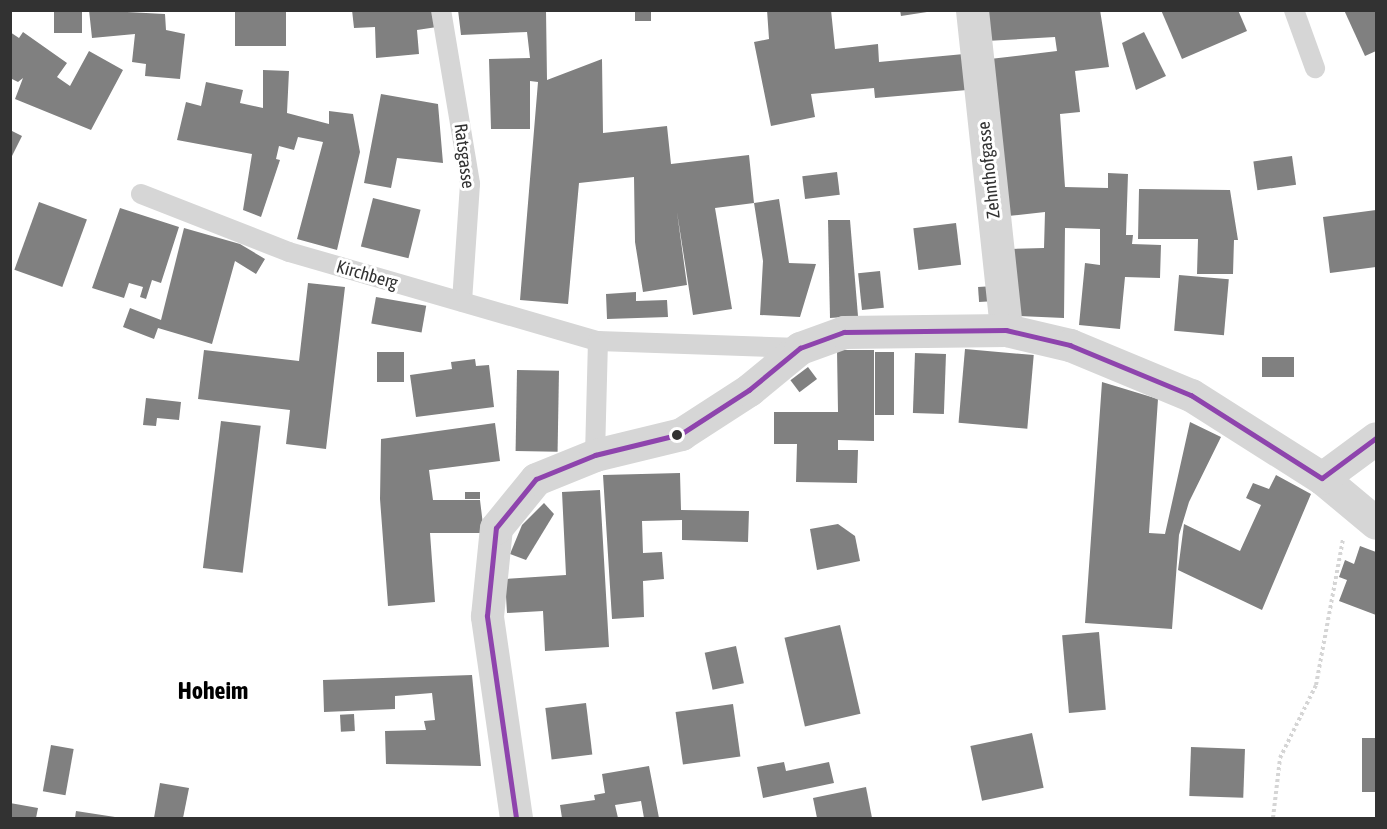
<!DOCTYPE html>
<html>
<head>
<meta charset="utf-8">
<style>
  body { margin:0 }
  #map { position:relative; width:1387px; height:829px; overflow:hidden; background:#fff; font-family:"Asap Condensed",sans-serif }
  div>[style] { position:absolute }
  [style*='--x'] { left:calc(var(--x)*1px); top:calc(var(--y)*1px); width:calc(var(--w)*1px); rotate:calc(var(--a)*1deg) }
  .building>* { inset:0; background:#808080; transform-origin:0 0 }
  .path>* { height:4px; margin-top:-2px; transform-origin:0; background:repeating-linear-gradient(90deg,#d5d5d5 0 3px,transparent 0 6px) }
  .lane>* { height:20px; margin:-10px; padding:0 10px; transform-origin:10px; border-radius:10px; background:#d6d6d6 }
  .street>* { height:33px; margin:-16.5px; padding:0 16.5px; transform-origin:16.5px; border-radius:16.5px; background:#d6d6d6 }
  .bus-1>* { height:4.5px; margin:-2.25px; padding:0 2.25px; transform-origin:2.25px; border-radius:2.25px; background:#8e44ad }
  .dots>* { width:16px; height:16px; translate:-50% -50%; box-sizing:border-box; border:3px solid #fff; border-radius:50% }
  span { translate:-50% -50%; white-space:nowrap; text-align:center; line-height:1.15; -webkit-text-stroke:6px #fff; paint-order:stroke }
  .street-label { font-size:18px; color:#323232 }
  .district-label { font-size:24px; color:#000; font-weight:700 }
  .frame { position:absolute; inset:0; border:12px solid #323232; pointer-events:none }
</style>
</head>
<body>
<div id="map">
  <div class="building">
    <i style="left:54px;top:10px;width:28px;height:23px"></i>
    <i style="clip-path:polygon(89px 10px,165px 14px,166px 30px,185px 34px,180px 79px,145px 76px,146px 64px,132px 62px,135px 34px,92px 38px)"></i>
    <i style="left:235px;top:10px;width:51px;height:36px"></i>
    <i style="clip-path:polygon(352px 10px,435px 10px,437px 27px,417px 30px,419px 54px,376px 58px,375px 27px,354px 28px)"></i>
    <i style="clip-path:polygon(458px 10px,546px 10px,547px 80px,602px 59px,603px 133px,667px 126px,671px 164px,749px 155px,754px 203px,715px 208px,732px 309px,693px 315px,677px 212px,687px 285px,643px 292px,635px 242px,634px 177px,579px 183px,568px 304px,520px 300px,538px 82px,530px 81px,530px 129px,491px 129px,489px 59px,530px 58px,527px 32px,461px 35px)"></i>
    <i style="left:635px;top:10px;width:16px;height:11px"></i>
    <i style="clip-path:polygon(767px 10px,831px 10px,835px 49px,878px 44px,879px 62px,964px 54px,967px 90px,875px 98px,874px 88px,811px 94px,815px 117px,771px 126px,754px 42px,769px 39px)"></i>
    <i style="clip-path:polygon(900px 10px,927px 10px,927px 12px,901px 16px)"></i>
    <i style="clip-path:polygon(984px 10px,1100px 10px,1109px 67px,1075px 71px,1080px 112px,1060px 114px,1065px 187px,1108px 188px,1108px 173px,1128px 174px,1126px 235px,1133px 235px,1132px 244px,1161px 245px,1160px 278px,1125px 277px,1120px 329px,1079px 325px,1085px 263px,1100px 265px,1100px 229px,1065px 228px,1064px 318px,1019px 316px,1011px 249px,1044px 248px,1045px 212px,1008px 216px,990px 59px,1057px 51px,1055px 37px,986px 41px)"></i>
    <i style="clip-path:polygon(1161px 10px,1238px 10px,1247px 31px,1182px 59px)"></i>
    <i style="clip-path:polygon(1344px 10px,1376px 10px,1376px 51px,1365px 56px)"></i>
    <i style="clip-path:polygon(10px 32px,19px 38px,23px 32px,67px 63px,57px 77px,70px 86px,89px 51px,123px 70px,91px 130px,15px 99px,23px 78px,18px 82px,10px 78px)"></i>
    <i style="clip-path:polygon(1144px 32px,1166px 76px,1136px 90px,1122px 43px)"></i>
    <i style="clip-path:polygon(263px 70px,289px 71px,287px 113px,329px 124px,329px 111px,353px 114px,360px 152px,337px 250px,297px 239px,323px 142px,298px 137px,294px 150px,279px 146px,276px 159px,280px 160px,261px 217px,243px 210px,252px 154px,177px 140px,186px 102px,201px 106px,206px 82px,243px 90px,240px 103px,263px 108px)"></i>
    <i style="clip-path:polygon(381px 94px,438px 104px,443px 163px,397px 158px,391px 188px,364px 183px)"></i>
    <i style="clip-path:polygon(10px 130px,22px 136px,10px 160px)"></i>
    <i style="left:1292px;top:156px;width:29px;height:39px;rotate:82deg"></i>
    <i style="left:837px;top:172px;width:23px;height:35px;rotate:83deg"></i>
    <i style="clip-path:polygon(1139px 189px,1230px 190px,1238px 240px,1234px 240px,1233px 274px,1197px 274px,1198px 239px,1138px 239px)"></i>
    <i style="left:373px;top:198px;width:49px;height:50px;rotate:14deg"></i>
    <i style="clip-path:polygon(779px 199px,789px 263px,816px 264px,800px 317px,760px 315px,763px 261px,754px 203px)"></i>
    <i style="left:39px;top:202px;width:51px;height:72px;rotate:20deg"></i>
    <i style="clip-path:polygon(120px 208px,179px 227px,161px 283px,152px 280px,146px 299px,140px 297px,143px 287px,129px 283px,124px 298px,92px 288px)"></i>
    <i style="clip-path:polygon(1376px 210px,1376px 267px,1330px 273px,1323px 217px)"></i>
    <i style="clip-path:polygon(828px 220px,850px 220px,858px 316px,830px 318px)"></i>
    <i style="left:956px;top:223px;width:42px;height:43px;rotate:83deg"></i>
    <i style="clip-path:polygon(184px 228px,240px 244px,265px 259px,256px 274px,235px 261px,212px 344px,158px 328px,154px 339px,123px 327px,130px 308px,161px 320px)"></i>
    <i style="left:880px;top:271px;width:37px;height:22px;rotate:84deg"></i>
    <i style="left:1179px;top:275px;width:50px;height:56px;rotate:5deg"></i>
    <i style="clip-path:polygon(308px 283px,345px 287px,326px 449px,286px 444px,290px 410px,198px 399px,204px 350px,299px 361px)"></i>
    <i style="left:994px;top:286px;width:15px;height:16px;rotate:86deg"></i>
    <i style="clip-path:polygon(636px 292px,636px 301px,667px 300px,668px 317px,607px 319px,606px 294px)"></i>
    <i style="left:376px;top:297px;width:51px;height:27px;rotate:10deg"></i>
    <i style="left:965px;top:349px;width:69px;height:74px;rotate:5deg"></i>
    <i style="clip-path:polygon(837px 350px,874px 350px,874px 441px,838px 440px,838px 450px,858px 450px,857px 483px,796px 482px,797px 444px,774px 444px,774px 412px,838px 412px)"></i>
    <i style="left:377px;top:352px;width:27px;height:30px"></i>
    <i style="left:875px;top:352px;width:19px;height:63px"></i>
    <i style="left:915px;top:353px;width:31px;height:60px;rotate:2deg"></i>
    <i style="left:1294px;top:357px;width:20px;height:32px;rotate:90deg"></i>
    <i style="clip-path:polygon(475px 359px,476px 366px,489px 365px,494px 407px,416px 417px,410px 375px,452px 369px,451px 362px)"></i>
    <i style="left:808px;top:367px;width:15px;height:22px;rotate:53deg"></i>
    <i style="left:517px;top:370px;width:42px;height:81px;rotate:1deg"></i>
    <i style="clip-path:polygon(1102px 382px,1158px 399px,1149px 533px,1165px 534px,1190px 422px,1221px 437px,1189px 502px,1179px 535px,1172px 629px,1085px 623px)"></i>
    <i style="clip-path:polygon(146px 398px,181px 402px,179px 420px,157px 418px,156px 426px,143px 425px)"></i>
    <i style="left:221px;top:421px;width:40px;height:148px;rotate:7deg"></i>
    <i style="clip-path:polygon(495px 423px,500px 461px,429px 470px,433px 500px,480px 500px,484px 533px,430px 533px,435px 602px,388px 606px,380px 499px,381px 439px)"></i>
    <i style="clip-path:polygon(680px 473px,681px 510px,749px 511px,748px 542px,682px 540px,682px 520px,642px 521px,643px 553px,662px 552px,664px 579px,643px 581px,644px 617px,612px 619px,603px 475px)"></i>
    <i style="clip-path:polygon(1276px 475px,1311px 494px,1262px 610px,1178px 570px,1184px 524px,1240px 551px,1261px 505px,1246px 498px,1253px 483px,1269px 489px)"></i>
    <i style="clip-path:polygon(600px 490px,609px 647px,545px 651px,543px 611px,507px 613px,505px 579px,566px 575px,562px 492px)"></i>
    <i style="left:465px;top:492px;width:15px;height:7px"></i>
    <i style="clip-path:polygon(544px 503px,554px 514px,526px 560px,510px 554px,522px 525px)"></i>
    <i style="clip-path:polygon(838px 524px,855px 536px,860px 561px,817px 570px,810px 529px)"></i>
    <i style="clip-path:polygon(1360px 546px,1376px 552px,1376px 615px,1339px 601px,1347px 580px,1339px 577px,1345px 560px,1354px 564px)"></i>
    <i style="left:840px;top:625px;width:91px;height:57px;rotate:77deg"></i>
    <i style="left:1099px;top:632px;width:78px;height:37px;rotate:85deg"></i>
    <i style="left:736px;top:646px;width:38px;height:32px;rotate:78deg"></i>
    <i style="clip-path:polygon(472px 675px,481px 766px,386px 764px,385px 731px,426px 730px,424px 721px,435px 720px,432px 693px,395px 696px,395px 709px,324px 712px,323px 680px)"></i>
    <i style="left:586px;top:703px;width:52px;height:41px;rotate:83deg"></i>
    <i style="left:733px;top:704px;width:53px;height:58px;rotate:82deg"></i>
    <i style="left:354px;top:714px;width:17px;height:14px;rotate:87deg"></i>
    <i style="left:1032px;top:733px;width:56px;height:63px;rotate:78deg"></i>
    <i style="left:1362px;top:738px;width:14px;height:54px"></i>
    <i style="left:51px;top:745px;width:23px;height:47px;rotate:10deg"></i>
    <i style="left:1191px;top:747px;width:54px;height:49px;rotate:2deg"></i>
    <i style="clip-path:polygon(784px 762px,786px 771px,829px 762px,834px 783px,763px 798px,757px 767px)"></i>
    <i style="clip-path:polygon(649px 766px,659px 818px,644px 818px,641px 801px,615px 805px,618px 818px,562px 818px,560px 805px,595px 800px,594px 795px,605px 793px,602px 774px)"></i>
    <i style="clip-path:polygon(160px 783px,189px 788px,183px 818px,154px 818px)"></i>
    <i style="clip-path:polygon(866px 787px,872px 818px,817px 818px,813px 798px)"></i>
    <i style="clip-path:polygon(10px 803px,38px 808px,36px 818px,10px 818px)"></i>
    <i style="clip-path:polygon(76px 811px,115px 817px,115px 818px,75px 818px)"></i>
  </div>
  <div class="path">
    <i style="--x:1273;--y:818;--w:60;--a:-83.3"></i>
    <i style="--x:1280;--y:758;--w:81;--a:-63.7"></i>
    <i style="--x:1316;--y:685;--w:148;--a:-79.5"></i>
  </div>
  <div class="lane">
    <i style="--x:441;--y:10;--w:176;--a:80.5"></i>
    <i style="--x:470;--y:184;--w:118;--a:93.9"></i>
    <i style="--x:1294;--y:10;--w:62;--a:70.1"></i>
    <i style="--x:141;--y:194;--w:159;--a:21.4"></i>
    <i style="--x:289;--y:252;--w:322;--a:16.1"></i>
    <i style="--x:598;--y:341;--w:202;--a:2"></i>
    <i style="--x:595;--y:455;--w:114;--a:-88.5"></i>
  </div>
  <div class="street">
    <i style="--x:972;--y:10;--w:322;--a:83.9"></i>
    <i style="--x:1322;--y:478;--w:70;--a:39.8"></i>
    <i style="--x:516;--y:818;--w:204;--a:-98.2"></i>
    <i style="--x:487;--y:616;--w:88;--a:-84.2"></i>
    <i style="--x:496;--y:528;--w:63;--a:-50.8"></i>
    <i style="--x:536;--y:479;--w:64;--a:-22.1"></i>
    <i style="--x:595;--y:455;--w:89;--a:-13.7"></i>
    <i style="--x:681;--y:434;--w:81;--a:-32.9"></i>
    <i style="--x:749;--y:390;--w:66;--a:-39.5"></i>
    <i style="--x:800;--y:348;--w:47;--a:-20"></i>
    <i style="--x:844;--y:332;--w:162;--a:-0.7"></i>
    <i style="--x:1006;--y:330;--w:66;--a:13.2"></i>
    <i style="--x:1070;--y:345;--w:131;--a:22.5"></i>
    <i style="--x:1191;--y:395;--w:155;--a:32.4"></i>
    <i style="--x:1322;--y:478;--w:67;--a:-36.5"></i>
  </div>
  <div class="bus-1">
    <i style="--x:516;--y:818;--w:204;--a:-98.2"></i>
    <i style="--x:487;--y:616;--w:88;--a:-84.2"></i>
    <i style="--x:496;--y:528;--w:63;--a:-50.8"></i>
    <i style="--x:536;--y:479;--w:64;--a:-22.1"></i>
    <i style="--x:595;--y:455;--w:89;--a:-13.7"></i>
    <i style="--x:681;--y:434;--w:81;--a:-32.9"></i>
    <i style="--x:749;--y:390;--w:66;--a:-39.5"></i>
    <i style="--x:800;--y:348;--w:47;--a:-20"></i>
    <i style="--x:844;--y:332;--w:162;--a:-0.7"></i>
    <i style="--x:1006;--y:330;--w:66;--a:13.2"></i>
    <i style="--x:1070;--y:345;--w:131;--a:22.5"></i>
    <i style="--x:1191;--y:395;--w:155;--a:32.4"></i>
    <i style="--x:1322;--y:478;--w:67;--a:-36.5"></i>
  </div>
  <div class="dots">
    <i style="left:677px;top:435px;background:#323232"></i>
  </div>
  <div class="street-label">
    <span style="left:464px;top:156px;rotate:83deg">Ratsgasse</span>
    <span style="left:989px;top:170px;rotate:-96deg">Zehnthofgasse</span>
    <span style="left:367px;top:275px;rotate:16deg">Kirchberg</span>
  </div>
  <div class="district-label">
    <span style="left:213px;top:691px">Hoheim</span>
  </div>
  <div class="frame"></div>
</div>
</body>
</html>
